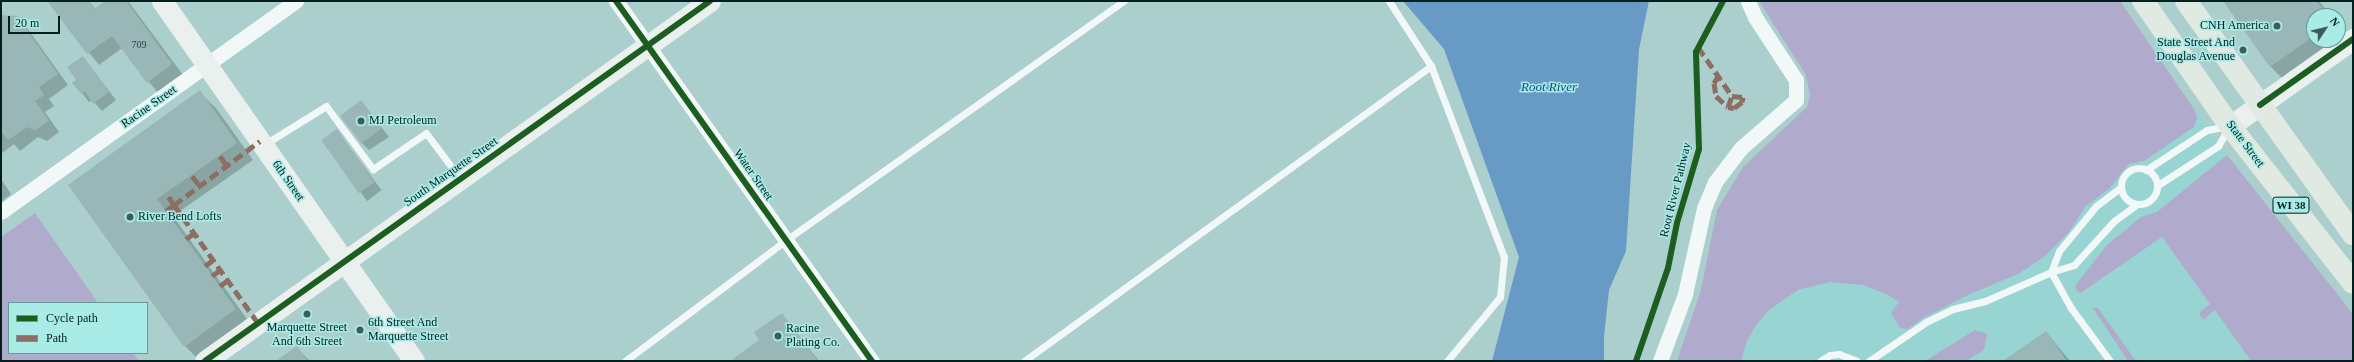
<!DOCTYPE html>
<html>
<head>
<meta charset="utf-8">
<style>
  body { margin:0 }
  #map { position:relative; width:2354px; height:362px; overflow:hidden; background:#aacfcd; font-family:Georgia,serif }
  div>[style] { position:absolute }
  [style*='--x'] { left:calc(var(--x)*1px); top:calc(var(--y)*1px); width:calc(var(--w)*1px); rotate:calc(var(--a)*1deg) }
  .built>* { inset:0; background:#98d4d1 }
  .green>* { inset:0; background:#b0abcc }
  .water>* { inset:0; background:#679ac4 }
  .shadow>* { inset:0; background:#0003; transform-origin:0 0 }
  .building>* { inset:0; background:#9ab7b8; transform-origin:0 0 }
  .lane>* { height:7px; margin:-3.5px; padding:0 3.5px; transform-origin:3.5px; border-radius:3.5px; background:#f2f8f8 }
  .lane>.ring { margin:-3.5px; padding:0; box-sizing:content-box; background:none; border:7px solid #f2f8f8; border-radius:50% }
  .street>* { height:15px; margin:-7.5px; padding:0 7.5px; transform-origin:7.5px; border-radius:7.5px; background:#f2f8f8 }
  .secondary>* { height:21px; margin:-10.5px; padding:0 10.5px; transform-origin:10.5px; border-radius:10.5px; background:#e9f0ed }
  .primary>* { height:22px; margin:-11px; padding:0 11px; transform-origin:11px; border-radius:11px; background:#e0e9e2 }
  .quiet>* { height:5px; margin-top:-2.5px; transform-origin:0; background:repeating-linear-gradient(90deg,#8d6e63 0 10px,transparent 0 15px) }
  .cycleway>* { height:6px; margin:-3px; padding:0 3px; transform-origin:3px; border-radius:3px; background:#1b5e20 }
  .dots>* { width:11px; height:11px; translate:-50% -50%; box-sizing:border-box; border:2px solid #a8ebe7; border-radius:50% }
  span { translate:-50% -50%; white-space:nowrap; text-align:center; line-height:1.15; -webkit-text-stroke:3px #a8ebe7; paint-order:stroke }
  .number-label { font-size:10px; color:#2a4646 }
  .number-label span { -webkit-text-stroke-width:0 }
  .shield-label span { padding:1px 3px; background:#a8ebe7; border:1px solid; border-radius:3px; -webkit-text-stroke-width:0 }
  .shield-label { font-size:11px; color:#031f1e; font-weight:700 }
  .poi-label { font-size:12px; color:#031f1e }
  .right { translate:-100% -50%; text-align:right }
  .left { translate:0 -50%; text-align:left }
  .street-label { font-size:12px; color:#031f1e }
  .water-label { font-size:13px; color:#0e4c86; font-style:italic }
  .frame { position:absolute; inset:0; border:2px solid #031f1e; pointer-events:none }
  .legend { position:absolute; left:8px; top:302px; width:140px; height:52px; box-sizing:border-box; background:#a8ebe7; border:1px solid #669997; margin:0; padding:5px 7px; list-style:none; font-size:12px; color:#031f1e }
  .legend li { display:flex; align-items:center; gap:8px; height:20px }
  .legend b { width:20px; border:1px solid #669997 }
  .north { position:absolute; left:2306px; top:8px; width:40px; height:40px; box-sizing:border-box; background:#a8ebe7; border:1px solid #669997; border-radius:50%; rotate:55deg; font-size:11px; font-weight:700; line-height:16px; text-align:center; color:#031f1e }
  .north::after { content:''; display:block; margin:auto; width:14px; height:18px; background:#3d5d5b; clip-path:polygon(50% 0,100% 100%,50% 72%,0 100%) }
  .scale { position:absolute; left:8px; top:16px; width:52px; height:18px; box-sizing:border-box; border:2px solid #031f1e; border-top:0; padding-left:5px; font-size:12px; line-height:14px; white-space:nowrap; color:#031f1e; -webkit-text-stroke:3px #a8ebe7; paint-order:stroke }
</style>
</head>
<body>
<div id="map">
  <div class="built">
    <i style="clip-path:polygon(1759px 1px,2119px 1px,2227px 155px,2353px 314px,2353px 361px,1677px 361px,1701px 290px,1717px 210px,1743px 167px,1807px 107px,1810px 95px,1806px 75px)"></i>
  </div>
  <div class="green">
    <i style="clip-path:polygon(1759px 1px,2120px 1px,2194px 109px,2197px 118px,2194px 127px,2144px 161px,2129px 164px,2109px 189px,2086px 206px,2069px 232px,2044px 257px,2018px 274px,1970px 294px,1921px 319px,1908px 329px,1900px 328px,1891px 313px,1899px 302px,1888px 295px,1863px 285px,1830px 282px,1798px 290px,1769px 310px,1756px 325px,1747px 341px,1741px 361px,1677px 361px,1701px 290px,1717px 210px,1743px 167px,1807px 107px,1810px 95px,1806px 75px)"></i>
    <i style="clip-path:polygon(2227px 155px,2353px 314px,2353px 361px,2251px 361px,2215px 310px,2203px 320px,2199px 313px,2210px 304px,2162px 237px,2085px 290px,2081px 293px,2077px 291px,2075px 286px,2106px 246px,2141px 217px,2157px 212px)"></i>
    <i style="clip-path:polygon(35px 213px,98px 303px,9px 303px,9px 353px,133px 353px,139px 361px,1px 361px,1px 237px)"></i>
    <i style="clip-path:polygon(2093px 308px,2098px 308px,2136px 361px,2128px 361px)"></i>
    <i style="clip-path:polygon(1975px 330px,1987px 334px,1984px 350px,1966px 361px,1925px 361px)"></i>
  </div>
  <div class="water">
    <i style="clip-path:polygon(1403px 1px,1649px 1px,1639px 49px,1626px 251px,1609px 290px,1604px 337px,1604px 361px,1492px 361px,1519px 257px,1444px 49px)"></i>
  </div>
  <div class="shadow">
    <i style="clip-path:polygon(48px 1px,89px 1px,95px 9px,107px 1px,128px 1px,183px 75px,158px 93px,122px 48px,99px 65px)"></i>
    <i style="clip-path:polygon(2224px 1px,2319px 1px,2331px 16px,2314px 16px,2314px 40px,2338px 40px,2338px 26px,2346px 36px,2284px 80px,2270px 66px)"></i>
    <i style="clip-path:polygon(1px 16px,16px 17px,27px 28px,68px 85px,49px 99px,54px 106px,45px 112px,59px 132px,47px 141px,38px 137px,20px 151px,14px 144px,1px 154px)"></i>
    <i style="clip-path:polygon(83px 57px,116px 100px,102px 111px,92px 100px,89px 102px,74px 83px,78px 80px)"></i>
    <i style="clip-path:polygon(199px 92px,216px 108px,253px 160px,173px 216px,252px 326px,200px 361px,185px 346px,70px 185px)"></i>
    <i style="clip-path:polygon(361px 101px,389px 137px,369px 150px,362px 143px)"></i>
    <i style="left:337px;top:131px;width:74px;height:18px;rotate:53deg"></i>
    <i style="clip-path:polygon(1px 179px,11px 194px,1px 202px)"></i>
    <i style="clip-path:polygon(782px 314px,819px 361px,731px 361px,761px 340px)"></i>
    <i style="clip-path:polygon(2046px 332px,2070px 361px,2005px 361px)"></i>
    <i style="clip-path:polygon(297px 348px,310px 361px,278px 361px)"></i>
  </div>
  <div class="building">
    <i style="clip-path:polygon(47px 1px,88px 1px,94px 9px,105px 1px,126px 1px,172px 64px,147px 83px,112px 36px,87px 54px)"></i>
    <i style="clip-path:polygon(2223px 1px,2316px 1px,2329px 16px,2314px 16px,2314px 36px,2270px 67px)"></i>
    <i style="clip-path:polygon(1px 15px,17px 16px,58px 74px,39px 87px,44px 95px,35px 101px,49px 121px,35px 130px,27px 127px,8px 140px,3px 133px,1px 135px)"></i>
    <i style="clip-path:polygon(83px 56px,109px 92px,93px 104px,85px 91px,81px 94px,72px 83px,76px 80px,67px 67px)"></i>
    <i style="clip-path:polygon(200px 90px,237px 143px,157px 199px,236px 309px,184px 347px,68px 185px)"></i>
    <i style="left:361px;top:100px;width:35px;height:26px;rotate:53deg"></i>
    <i style="left:337px;top:129px;width:65px;height:19px;rotate:55deg"></i>
    <i style="clip-path:polygon(782px 313px,818px 361px,730px 361px,759px 340px,754px 332px)"></i>
    <i style="clip-path:polygon(2046px 331px,2067px 361px,2003px 361px)"></i>
    <i style="clip-path:polygon(297px 346px,308px 361px,276px 361px)"></i>
  </div>
  <div class="lane">
    <i style="--x:1389;--y:1;--w:77;--a:57.1"></i>
    <i style="--x:1431;--y:66;--w:204;--a:69.1"></i>
    <i style="--x:1504;--y:257;--w:40;--a:95.7"></i>
    <i style="--x:1500;--y:297;--w:83;--a:129.6"></i>
    <i style="--x:265;--y:144;--w:72;--a:-31.9"></i>
    <i style="--x:326;--y:106;--w:79;--a:53.3"></i>
    <i style="--x:373;--y:169;--w:64;--a:-34.2"></i>
    <i style="--x:426;--y:133;--w:55;--a:53.1"></i>
    <i class="ring" style="left:2121px;top:168px;width:29px;height:29px"></i>
    <i style="--x:2146;--y:170;--w:73;--a:-33.3"></i>
    <i style="--x:2207;--y:130;--w:20;--a:-11"></i>
    <i style="--x:2158;--y:185;--w:72;--a:-33"></i>
    <i style="--x:2218;--y:146;--w:20;--a:-60"></i>
    <i style="--x:625;--y:361;--w:201;--a:-36.9"></i>
    <i style="--x:786;--y:240;--w:414;--a:-35.3"></i>
    <i style="--x:1024;--y:361;--w:503;--a:-35.94"></i>
    <i style="--x:1820;--y:361;--w:12;--a:-31"></i>
    <i style="--x:1830;--y:355;--w:9;--a:-6"></i>
    <i style="--x:1839;--y:354;--w:19;--a:21"></i>
    <i style="--x:1869;--y:361;--w:69;--a:-34.4"></i>
    <i style="--x:1926;--y:322;--w:30;--a:-26"></i>
    <i style="--x:1953;--y:309;--w:33;--a:-14"></i>
    <i style="--x:1985;--y:301;--w:72;--a:-23.7"></i>
    <i style="--x:2051;--y:272;--w:24;--a:-17"></i>
    <i style="--x:2074;--y:265;--w:59;--a:-47.7"></i>
    <i style="--x:2114;--y:221;--w:29;--a:-36"></i>
    <i style="--x:2110;--y:361;--w:66;--a:-126.3"></i>
    <i style="--x:2071;--y:308;--w:41;--a:-119.1"></i>
    <i style="--x:2051;--y:272;--w:22;--a:-69"></i>
    <i style="--x:2059;--y:251;--w:58;--a:-50.6"></i>
    <i style="--x:2096;--y:206;--w:31;--a:-37"></i>
  </div>
  <div class="street">
    <i style="--x:616;--y:1;--w:442;--a:54.6"></i>
    <i style="--x:1;--y:212;--w:363;--a:-35.6"></i>
    <i style="--x:1660;--y:361;--w:72;--a:-69.5"></i>
    <i style="--x:1685;--y:294;--w:88;--a:-77.5"></i>
    <i style="--x:1704;--y:208;--w:28;--a:-67"></i>
    <i style="--x:1715;--y:182;--w:43;--a:-52.6"></i>
    <i style="--x:1741;--y:148;--w:73;--a:-41.1"></i>
    <i style="--x:1796;--y:100;--w:20;--a:-90"></i>
    <i style="--x:1796;--y:80;--w:75;--a:-123.1"></i>
    <i style="--x:1755;--y:17;--w:17;--a:-114"></i>
  </div>
  <div class="secondary">
    <i style="--x:162;--y:1;--w:439;--a:55"></i>
    <i style="--x:2230;--y:126;--w:151;--a:-35.3"></i>
    <i style="--x:205;--y:361;--w:620;--a:-35.48"></i>
  </div>
  <div class="primary">
    <i style="--x:2143;--y:1;--w:152;--a:55.2"></i>
    <i style="--x:2230;--y:126;--w:199;--a:51.9"></i>
    <i style="--x:2186;--y:1;--w:287;--a:54.4"></i>
  </div>
  <div class="quiet">
    <i style="--x:1698;--y:47;--w:60;--a:55.2"></i>
    <i style="--x:1732;--y:96;--w:11;--a:5"></i>
    <i style="--x:1743;--y:97;--w:5;--a:101"></i>
    <i style="--x:1742;--y:102;--w:10;--a:143"></i>
    <i style="--x:1734;--y:108;--w:6;--a:-171"></i>
    <i style="--x:1728;--y:107;--w:12;--a:-70"></i>
    <i style="--x:1718;--y:76;--w:8;--a:120"></i>
    <i style="--x:1714;--y:83;--w:13;--a:81"></i>
    <i style="--x:1716;--y:96;--w:16;--a:43"></i>
    <i style="--x:220;--y:156;--w:12;--a:55"></i>
    <i style="--x:192;--y:176;--w:13;--a:51"></i>
    <i style="--x:166;--y:211;--w:10;--a:-37"></i>
    <i style="--x:174;--y:205;--w:13;--a:-122"></i>
    <i style="--x:186;--y:239;--w:10;--a:-37"></i>
    <i style="--x:205;--y:266;--w:10;--a:-37"></i>
    <i style="--x:212;--y:276;--w:10;--a:-37"></i>
    <i style="--x:220;--y:286;--w:10;--a:-37"></i>
    <i style="--x:258;--y:323;--w:145;--a:-125.4"></i>
    <i style="--x:174;--y:205;--w:107;--a:-36.7"></i>
  </div>
  <div class="cycleway">
    <i style="--x:616;--y:1;--w:442;--a:54.6"></i>
    <i style="--x:2260;--y:105;--w:114;--a:-35.4"></i>
    <i style="--x:205;--y:361;--w:620;--a:-35.48"></i>
    <i style="--x:1636;--y:361;--w:98;--a:-71"></i>
    <i style="--x:1668;--y:268;--w:46;--a:-78.7"></i>
    <i style="--x:1677;--y:223;--w:77;--a:-73.4"></i>
    <i style="--x:1699;--y:149;--w:97;--a:-91.8"></i>
    <i style="--x:1696;--y:52;--w:58;--a:-62.1"></i>
  </div>
  <div class="dots">
    <i style="left:2277px;top:26px;background:#3d5d5b"></i>
    <i style="left:2243px;top:50px;background:#3d5d5b"></i>
    <i style="left:361px;top:121px;background:#3d5d5b"></i>
    <i style="left:130px;top:217px;background:#3d5d5b"></i>
    <i style="left:307px;top:314px;background:#3d5d5b"></i>
    <i style="left:360px;top:330px;background:#3d5d5b"></i>
    <i style="left:778px;top:336px;background:#3d5d5b"></i>
  </div>
  <div class="number-label">
    <span style="left:139px;top:45px">709</span>
  </div>
  <div class="shield-label">
    <span style="left:2291px;top:205px">WI 38</span>
  </div>
  <div class="poi-label">
    <span class="right" style="left:2269px;top:26px">CNH America</span>
    <span class="right" style="left:2235px;top:50px">State Street And<br>Douglas Avenue</span>
    <span class="left" style="left:369px;top:121px">MJ Petroleum</span>
    <span class="left" style="left:138px;top:217px">River Bend Lofts</span>
    <span class="left" style="left:368px;top:330px">6th Street And<br>Marquette Street</span>
    <span style="left:307px;top:335px">Marquette Street<br>And 6th Street</span>
    <span class="left" style="left:786px;top:336px">Racine<br>Plating Co.</span>
  </div>
  <div class="street-label">
    <span style="left:149px;top:107px;rotate:-35deg">Racine Street</span>
    <span style="left:2245px;top:144px;rotate:53deg">State Street</span>
    <span style="left:451px;top:172px;rotate:-35deg">South Marquette Street</span>
    <span style="left:753px;top:175px;rotate:55deg">Water Street</span>
    <span style="left:288px;top:181px;rotate:55deg">6th Street</span>
    <span style="left:1676px;top:190px;rotate:-76deg">Root River Pathway</span>
  </div>
  <div class="water-label">
    <span style="left:1549px;top:87px">Root River</span>
  </div>
  <div class="frame"></div>
  <ul class="legend">
  <li><b style="height:5px;background:#1b5e20"></b>Cycle path</li>
  <li><b style="height:5px;background:#8d6e63"></b>Path</li>
  </ul>
  <div class="north">N</div>
  <div class="scale">20 m</div>
</div>
</body>
</html>
